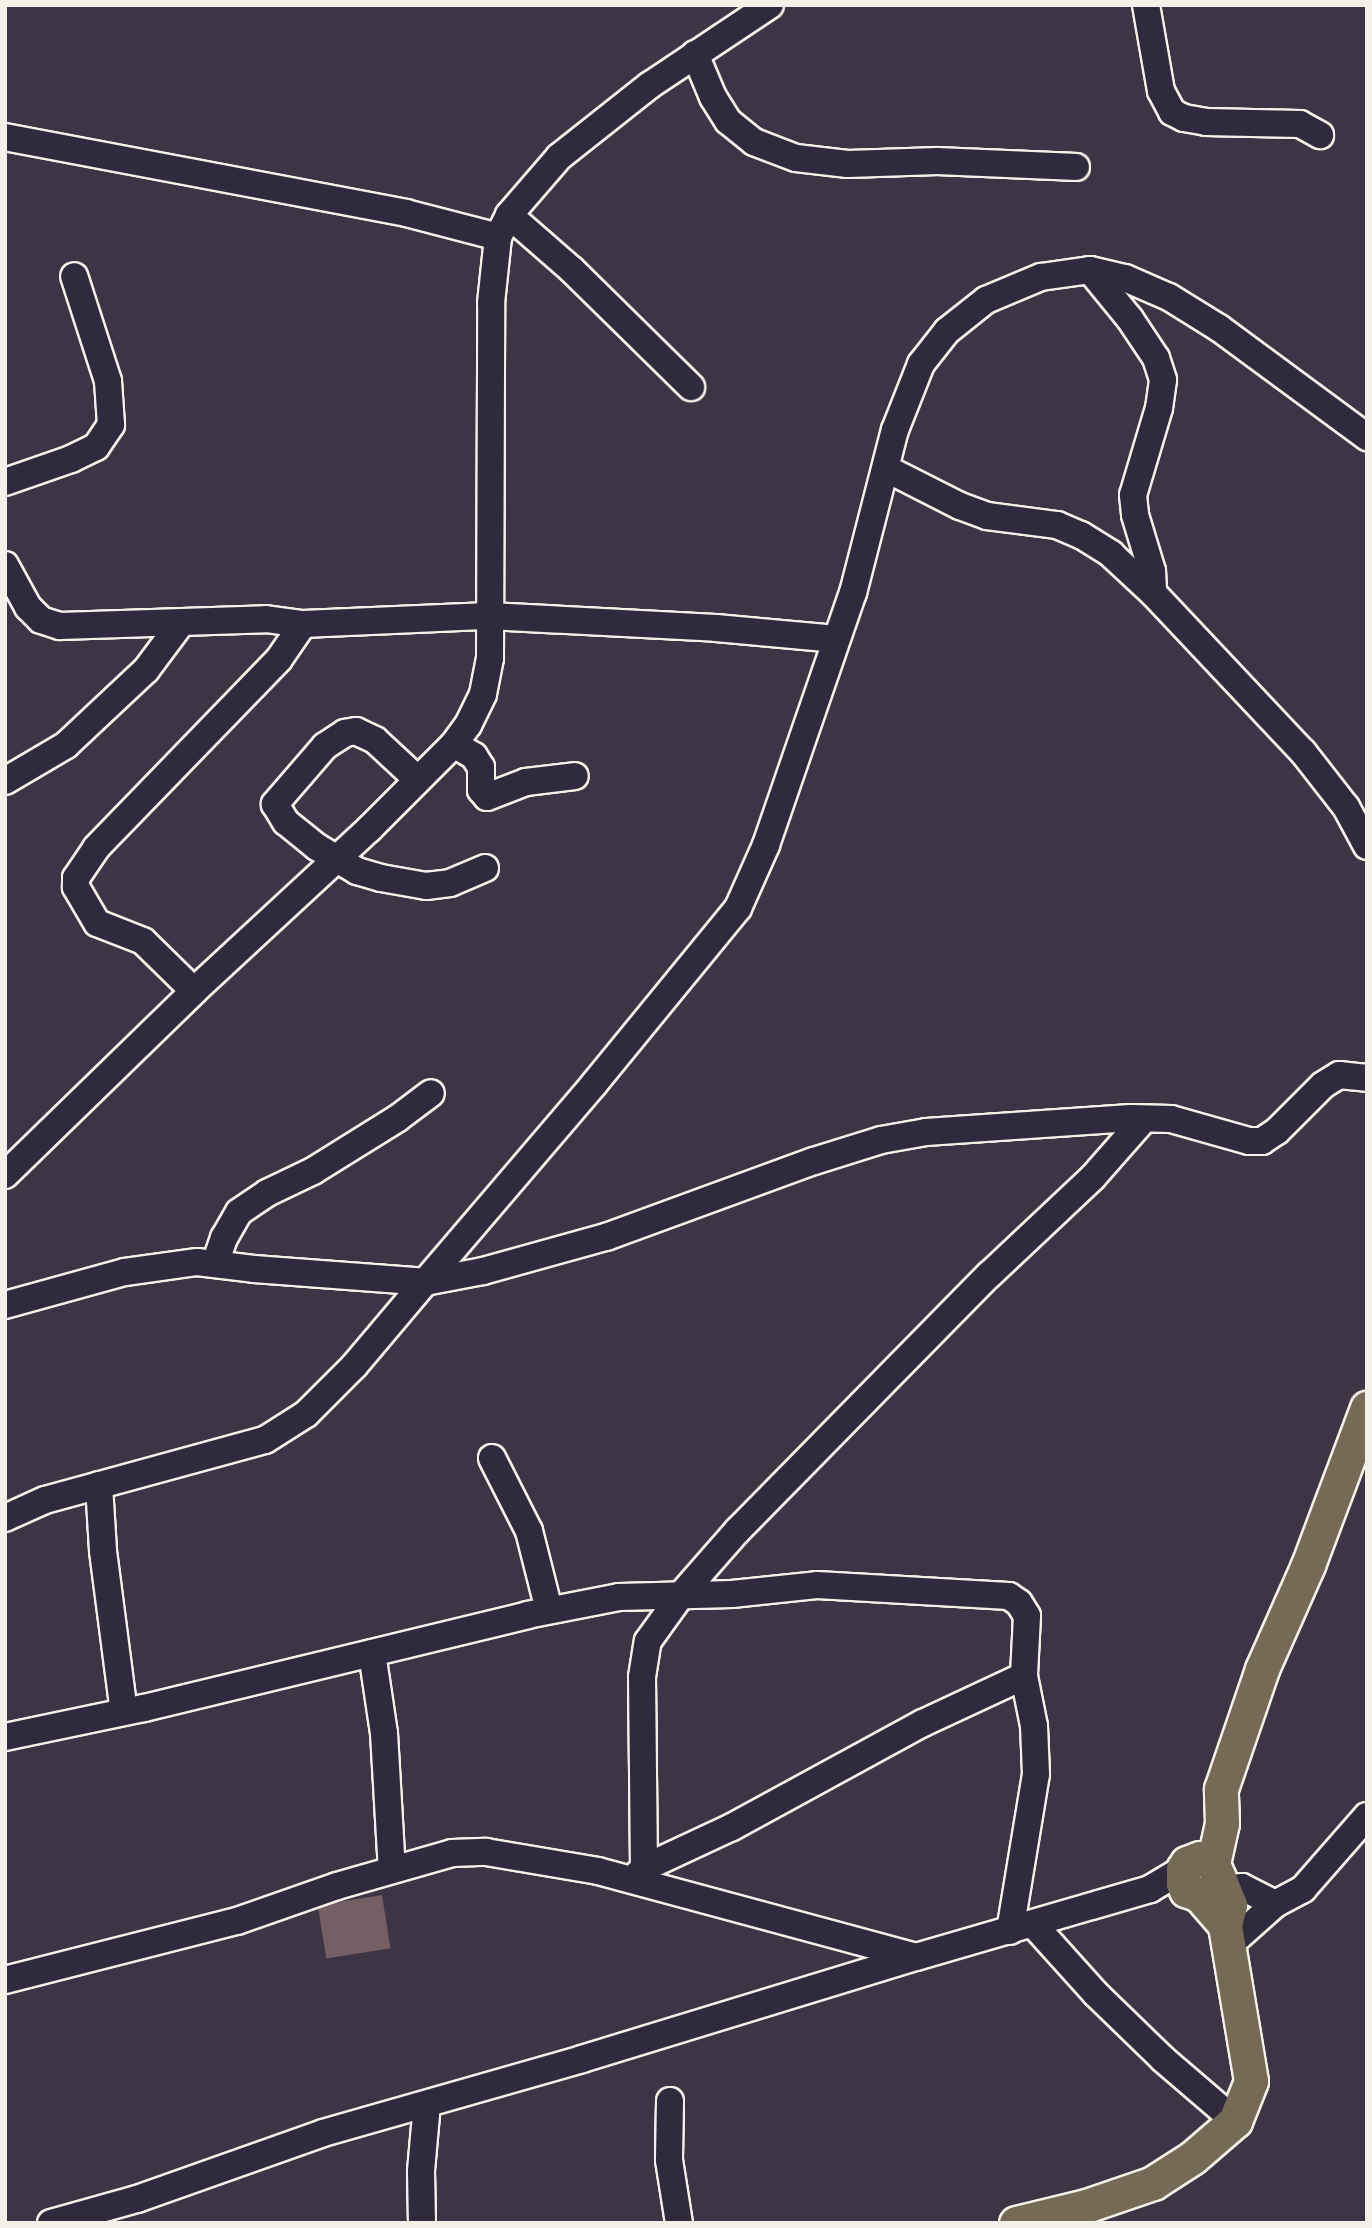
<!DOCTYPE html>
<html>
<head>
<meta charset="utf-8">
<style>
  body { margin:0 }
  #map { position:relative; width:1372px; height:2228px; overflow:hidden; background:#3d3545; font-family:"Indie Flower",sans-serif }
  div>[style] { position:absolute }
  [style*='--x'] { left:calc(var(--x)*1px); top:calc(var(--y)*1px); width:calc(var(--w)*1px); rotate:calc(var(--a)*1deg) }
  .building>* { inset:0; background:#765f64; transform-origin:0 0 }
  .roads { filter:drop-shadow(2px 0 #f4f1e8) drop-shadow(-2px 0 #f4f1e8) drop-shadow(0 2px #f4f1e8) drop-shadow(0 -2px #f4f1e8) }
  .minor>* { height:26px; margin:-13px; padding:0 13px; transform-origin:13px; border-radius:13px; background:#2f2a3d }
  .major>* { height:33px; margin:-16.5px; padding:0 16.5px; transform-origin:16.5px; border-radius:16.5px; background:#756a55 }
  span { translate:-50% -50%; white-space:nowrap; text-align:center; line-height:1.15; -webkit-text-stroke:6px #2f2a3d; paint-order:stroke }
  .frame { position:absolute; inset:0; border:7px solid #f4f1e8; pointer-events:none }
</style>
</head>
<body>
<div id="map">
  <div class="building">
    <i style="left:382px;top:1895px;width:54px;height:65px;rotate:81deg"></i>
  </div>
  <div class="roads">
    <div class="minor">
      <i style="--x:1146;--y:5;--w:87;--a:80.1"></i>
      <i style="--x:1161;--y:91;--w:24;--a:62"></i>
      <i style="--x:1172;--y:112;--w:13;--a:27"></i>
      <i style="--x:1184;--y:118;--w:22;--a:10"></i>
      <i style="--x:1206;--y:122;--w:94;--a:1.2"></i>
      <i style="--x:1300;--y:124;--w:23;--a:29"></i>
      <i style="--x:695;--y:54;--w:47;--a:67.3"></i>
      <i style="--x:713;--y:97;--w:28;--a:58"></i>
      <i style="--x:728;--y:121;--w:33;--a:39"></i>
      <i style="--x:754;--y:142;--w:45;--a:20.9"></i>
      <i style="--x:796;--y:158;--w:52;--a:6.6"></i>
      <i style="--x:848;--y:164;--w:90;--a:-1.9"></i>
      <i style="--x:938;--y:161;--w:138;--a:2.5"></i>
      <i style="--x:5;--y:137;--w:408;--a:10.7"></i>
      <i style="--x:406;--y:213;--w:95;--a:14.6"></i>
      <i style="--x:509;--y:215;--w:84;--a:41.1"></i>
      <i style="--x:572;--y:270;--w:167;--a:44.5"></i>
      <i style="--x:1090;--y:270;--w:63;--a:50.8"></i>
      <i style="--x:1130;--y:319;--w:47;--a:56.3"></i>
      <i style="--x:1156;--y:358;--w:23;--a:72"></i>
      <i style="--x:1163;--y:380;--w:28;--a:98"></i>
      <i style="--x:1159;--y:408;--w:91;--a:106.6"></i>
      <i style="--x:1133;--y:495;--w:20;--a:84"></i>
      <i style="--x:1135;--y:515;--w:59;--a:73.1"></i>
      <i style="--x:1152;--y:571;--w:22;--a:87"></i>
      <i style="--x:887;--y:469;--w:82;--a:26.9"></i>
      <i style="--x:960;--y:506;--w:29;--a:20"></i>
      <i style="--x:987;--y:516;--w:71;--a:7.3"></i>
      <i style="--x:1057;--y:525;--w:26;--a:23"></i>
      <i style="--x:1081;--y:535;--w:36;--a:32"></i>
      <i style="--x:1111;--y:554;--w:57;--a:42.9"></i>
      <i style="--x:1153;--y:593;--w:219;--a:46.7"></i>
      <i style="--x:1303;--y:752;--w:70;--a:52"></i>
      <i style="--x:1346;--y:807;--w:44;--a:61.7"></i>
      <i style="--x:5;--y:482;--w:70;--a:-19.2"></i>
      <i style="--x:71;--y:459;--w:28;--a:-26"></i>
      <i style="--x:96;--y:447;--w:27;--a:-56"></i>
      <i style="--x:111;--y:425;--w:44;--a:-93.9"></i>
      <i style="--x:108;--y:381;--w:110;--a:-107.9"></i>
      <i style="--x:5;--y:565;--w:48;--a:61.3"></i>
      <i style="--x:28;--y:607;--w:18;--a:45"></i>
      <i style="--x:41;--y:620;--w:20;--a:18"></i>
      <i style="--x:60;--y:626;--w:206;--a:-1.9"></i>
      <i style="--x:266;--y:619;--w:37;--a:8"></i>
      <i style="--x:303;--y:624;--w:186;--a:-2.5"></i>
      <i style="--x:489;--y:616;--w:227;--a:3"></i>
      <i style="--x:716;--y:628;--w:121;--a:5.2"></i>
      <i style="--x:454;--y:744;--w:23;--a:31"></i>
      <i style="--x:474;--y:756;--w:13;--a:58"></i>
      <i style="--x:481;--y:767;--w:23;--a:90"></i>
      <i style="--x:481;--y:790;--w:9;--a:49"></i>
      <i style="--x:487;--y:797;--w:42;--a:-21"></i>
      <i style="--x:526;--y:782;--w:49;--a:-7"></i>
      <i style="--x:417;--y:779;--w:57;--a:-137.1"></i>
      <i style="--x:375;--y:740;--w:21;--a:-155"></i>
      <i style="--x:356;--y:731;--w:11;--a:170"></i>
      <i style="--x:345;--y:733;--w:24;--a:147"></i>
      <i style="--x:325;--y:746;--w:77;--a:130.8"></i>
      <i style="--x:275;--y:804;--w:21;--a:59"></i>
      <i style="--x:286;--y:822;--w:40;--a:39"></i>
      <i style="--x:317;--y:847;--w:47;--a:31"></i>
      <i style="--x:357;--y:871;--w:25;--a:16"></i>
      <i style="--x:381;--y:878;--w:46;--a:10.1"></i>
      <i style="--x:426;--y:886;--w:24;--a:-7"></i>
      <i style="--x:450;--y:883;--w:38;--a:-23"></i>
      <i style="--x:5;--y:781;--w:71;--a:-30.5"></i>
      <i style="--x:66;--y:745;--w:110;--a:-43.2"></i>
      <i style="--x:146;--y:670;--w:59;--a:-53.3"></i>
      <i style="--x:194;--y:991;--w:71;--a:-135.6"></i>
      <i style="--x:143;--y:941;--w:49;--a:-158.6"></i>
      <i style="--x:97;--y:923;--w:42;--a:-120.3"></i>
      <i style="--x:76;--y:887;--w:9;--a:-90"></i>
      <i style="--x:76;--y:878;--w:36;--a:-56"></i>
      <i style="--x:96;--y:848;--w:263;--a:-45.9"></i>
      <i style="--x:279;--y:659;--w:42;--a:-55.6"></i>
      <i style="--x:5;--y:1175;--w:264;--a:-44.2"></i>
      <i style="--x:194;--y:991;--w:238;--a:-42.8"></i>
      <i style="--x:369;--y:829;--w:120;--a:-45"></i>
      <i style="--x:454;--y:744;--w:24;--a:-54"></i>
      <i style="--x:468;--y:725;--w:34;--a:-64"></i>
      <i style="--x:483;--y:694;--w:37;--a:-79"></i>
      <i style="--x:490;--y:658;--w:355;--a:-89.8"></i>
      <i style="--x:491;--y:303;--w:66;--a:-83.9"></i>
      <i style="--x:498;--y:237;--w:25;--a:-63"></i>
      <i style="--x:509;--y:215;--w:77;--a:-49.2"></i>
      <i style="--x:559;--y:157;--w:116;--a:-38.4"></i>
      <i style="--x:650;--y:85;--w:144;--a:-33.7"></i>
      <i style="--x:215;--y:1264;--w:28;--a:-71"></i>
      <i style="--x:224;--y:1238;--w:30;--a:-60"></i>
      <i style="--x:239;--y:1212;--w:34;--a:-34"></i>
      <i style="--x:267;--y:1193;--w:51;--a:-25.6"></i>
      <i style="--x:313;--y:1171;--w:100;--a:-31.9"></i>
      <i style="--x:398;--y:1118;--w:41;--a:-37.1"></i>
      <i style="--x:5;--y:1305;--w:124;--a:-15.4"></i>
      <i style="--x:125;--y:1272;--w:73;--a:-7.9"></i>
      <i style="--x:197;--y:1262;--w:57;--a:7"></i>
      <i style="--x:254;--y:1269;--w:171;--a:4.3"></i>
      <i style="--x:425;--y:1282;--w:59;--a:-10.7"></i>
      <i style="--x:483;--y:1271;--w:128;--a:-15.5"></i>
      <i style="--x:606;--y:1237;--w:221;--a:-20.1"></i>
      <i style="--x:814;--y:1161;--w:70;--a:-17.4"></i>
      <i style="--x:881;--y:1140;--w:46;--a:-10.1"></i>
      <i style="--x:926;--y:1132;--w:205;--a:-3.9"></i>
      <i style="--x:1131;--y:1118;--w:40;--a:1.4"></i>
      <i style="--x:1171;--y:1119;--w:81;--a:15.8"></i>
      <i style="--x:1249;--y:1141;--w:13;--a:0"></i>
      <i style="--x:1262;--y:1141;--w:18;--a:-34"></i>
      <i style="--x:1277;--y:1131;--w:65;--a:-45"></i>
      <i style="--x:1323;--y:1085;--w:19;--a:-32"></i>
      <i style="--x:1339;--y:1075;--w:28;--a:6"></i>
      <i style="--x:492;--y:1458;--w:82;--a:63.1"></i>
      <i style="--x:529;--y:1531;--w:81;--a:75.8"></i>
      <i style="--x:99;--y:1485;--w:66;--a:86.5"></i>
      <i style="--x:103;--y:1551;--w:162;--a:82.6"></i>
      <i style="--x:5;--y:1518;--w:44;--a:-24.2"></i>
      <i style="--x:45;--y:1500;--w:228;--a:-15.3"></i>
      <i style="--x:265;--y:1440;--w:49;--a:-32.4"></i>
      <i style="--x:306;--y:1414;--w:68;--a:-45"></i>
      <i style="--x:354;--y:1366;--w:110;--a:-49.8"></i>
      <i style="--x:425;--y:1282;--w:260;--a:-49.5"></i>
      <i style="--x:594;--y:1084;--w:227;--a:-50.7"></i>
      <i style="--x:738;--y:908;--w:69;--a:-66"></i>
      <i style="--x:766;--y:845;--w:267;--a:-71"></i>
      <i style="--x:853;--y:593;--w:168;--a:-75.6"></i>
      <i style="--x:895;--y:430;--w:71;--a:-68.5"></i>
      <i style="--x:921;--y:364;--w:42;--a:-51.8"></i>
      <i style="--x:947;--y:331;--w:50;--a:-38.5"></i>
      <i style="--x:986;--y:300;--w:60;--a:-22.7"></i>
      <i style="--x:1041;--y:277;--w:49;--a:-8.1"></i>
      <i style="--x:1090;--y:270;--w:36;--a:13"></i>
      <i style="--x:1125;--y:278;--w:48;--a:23.4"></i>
      <i style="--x:1169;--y:297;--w:59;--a:31.8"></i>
      <i style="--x:1219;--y:328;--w:184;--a:36.4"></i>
      <i style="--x:372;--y:1653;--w:81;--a:81.5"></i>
      <i style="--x:384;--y:1733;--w:137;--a:86.7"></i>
      <i style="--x:5;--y:1737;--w:142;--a:-11.8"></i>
      <i style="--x:144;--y:1708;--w:394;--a:-13.6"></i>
      <i style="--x:527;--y:1615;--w:94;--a:-11.1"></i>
      <i style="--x:619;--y:1597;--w:113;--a:-1.5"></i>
      <i style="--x:732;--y:1594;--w:85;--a:-6"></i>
      <i style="--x:817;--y:1585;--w:192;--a:3.3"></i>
      <i style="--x:1009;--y:1596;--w:12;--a:35"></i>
      <i style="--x:1019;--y:1603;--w:15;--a:58"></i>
      <i style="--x:1027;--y:1616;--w:60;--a:92.9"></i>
      <i style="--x:1024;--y:1676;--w:51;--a:78.7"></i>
      <i style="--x:1034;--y:1726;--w:48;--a:87.6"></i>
      <i style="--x:1036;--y:1774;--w:159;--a:99.4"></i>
      <i style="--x:644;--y:1868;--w:191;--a:-90.6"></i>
      <i style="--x:642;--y:1677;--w:36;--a:-81"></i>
      <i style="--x:648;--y:1641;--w:57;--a:-54.3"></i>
      <i style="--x:681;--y:1595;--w:86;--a:-48.8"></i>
      <i style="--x:738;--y:1530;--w:358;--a:-45.5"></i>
      <i style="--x:989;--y:1275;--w:143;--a:-43.3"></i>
      <i style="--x:1093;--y:1177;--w:77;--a:-48.7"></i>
      <i style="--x:633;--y:1879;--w:16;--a:-45"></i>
      <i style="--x:644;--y:1868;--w:97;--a:-25"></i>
      <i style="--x:732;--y:1827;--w:217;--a:-28.6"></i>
      <i style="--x:923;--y:1723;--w:111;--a:-25"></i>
      <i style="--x:1225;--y:1888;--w:17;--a:-3"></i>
      <i style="--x:1242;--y:1887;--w:37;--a:27"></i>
      <i style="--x:1033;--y:1924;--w:94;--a:48"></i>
      <i style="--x:1096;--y:1994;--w:93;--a:44.1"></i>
      <i style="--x:1163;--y:2059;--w:95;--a:40.7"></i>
      <i style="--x:1229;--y:1945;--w:62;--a:-41.7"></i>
      <i style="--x:1275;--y:1904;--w:32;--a:-28"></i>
      <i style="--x:1303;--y:1889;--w:97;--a:-48.8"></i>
      <i style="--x:5;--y:1980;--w:239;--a:-14.3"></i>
      <i style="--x:237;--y:1921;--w:106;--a:-19.3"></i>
      <i style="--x:337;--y:1886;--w:120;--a:-16"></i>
      <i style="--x:452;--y:1853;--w:34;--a:-2"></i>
      <i style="--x:486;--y:1852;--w:114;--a:9.6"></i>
      <i style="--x:598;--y:1871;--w:329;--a:15.1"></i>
      <i style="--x:916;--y:1957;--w:244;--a:-16.2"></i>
      <i style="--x:1150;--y:1889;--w:39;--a:-31"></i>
      <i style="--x:670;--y:2101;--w:59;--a:91"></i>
      <i style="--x:669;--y:2160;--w:64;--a:81"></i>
      <i style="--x:51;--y:2223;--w:89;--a:-15.6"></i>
      <i style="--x:137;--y:2199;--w:197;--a:-19.5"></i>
      <i style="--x:323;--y:2133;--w:269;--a:-15.9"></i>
      <i style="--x:582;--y:2059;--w:349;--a:-17"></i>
      <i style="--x:422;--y:2223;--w:52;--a:-91.1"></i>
      <i style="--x:421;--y:2171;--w:67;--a:-84.9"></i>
    </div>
    <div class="major">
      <i style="--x:1213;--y:1864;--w:42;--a:-77.6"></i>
      <i style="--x:1222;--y:1823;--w:34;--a:-92"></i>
      <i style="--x:1221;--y:1789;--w:127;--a:-71.1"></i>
      <i style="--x:1262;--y:1669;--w:114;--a:-66.1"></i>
      <i style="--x:1308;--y:1565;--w:168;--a:-69.4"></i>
      <i style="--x:1199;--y:1895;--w:15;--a:-20"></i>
      <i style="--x:1213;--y:1890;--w:13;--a:-63"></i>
      <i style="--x:1219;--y:1878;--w:15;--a:-113"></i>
      <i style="--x:1213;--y:1864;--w:14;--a:-155"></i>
      <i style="--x:1200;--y:1858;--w:14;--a:159"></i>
      <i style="--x:1187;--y:1863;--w:7;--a:124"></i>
      <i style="--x:1183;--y:1869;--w:14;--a:90"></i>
      <i style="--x:1183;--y:1883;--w:8;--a:67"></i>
      <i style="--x:1186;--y:1890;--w:14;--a:21"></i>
      <i style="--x:1199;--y:1895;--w:40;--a:49"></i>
      <i style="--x:1016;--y:2223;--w:72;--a:-13.7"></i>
      <i style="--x:1086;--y:2206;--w:71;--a:-18.9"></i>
      <i style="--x:1153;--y:2183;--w:46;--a:-32.7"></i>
      <i style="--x:1192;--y:2158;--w:57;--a:-40.7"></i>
      <i style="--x:1235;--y:2121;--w:43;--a:-68.2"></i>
      <i style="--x:1251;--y:2081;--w:158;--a:-99.5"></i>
      <i style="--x:1225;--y:1925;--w:21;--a:-76"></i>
      <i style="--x:1230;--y:1905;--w:29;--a:-112"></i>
    </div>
  </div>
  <div class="frame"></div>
</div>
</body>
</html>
